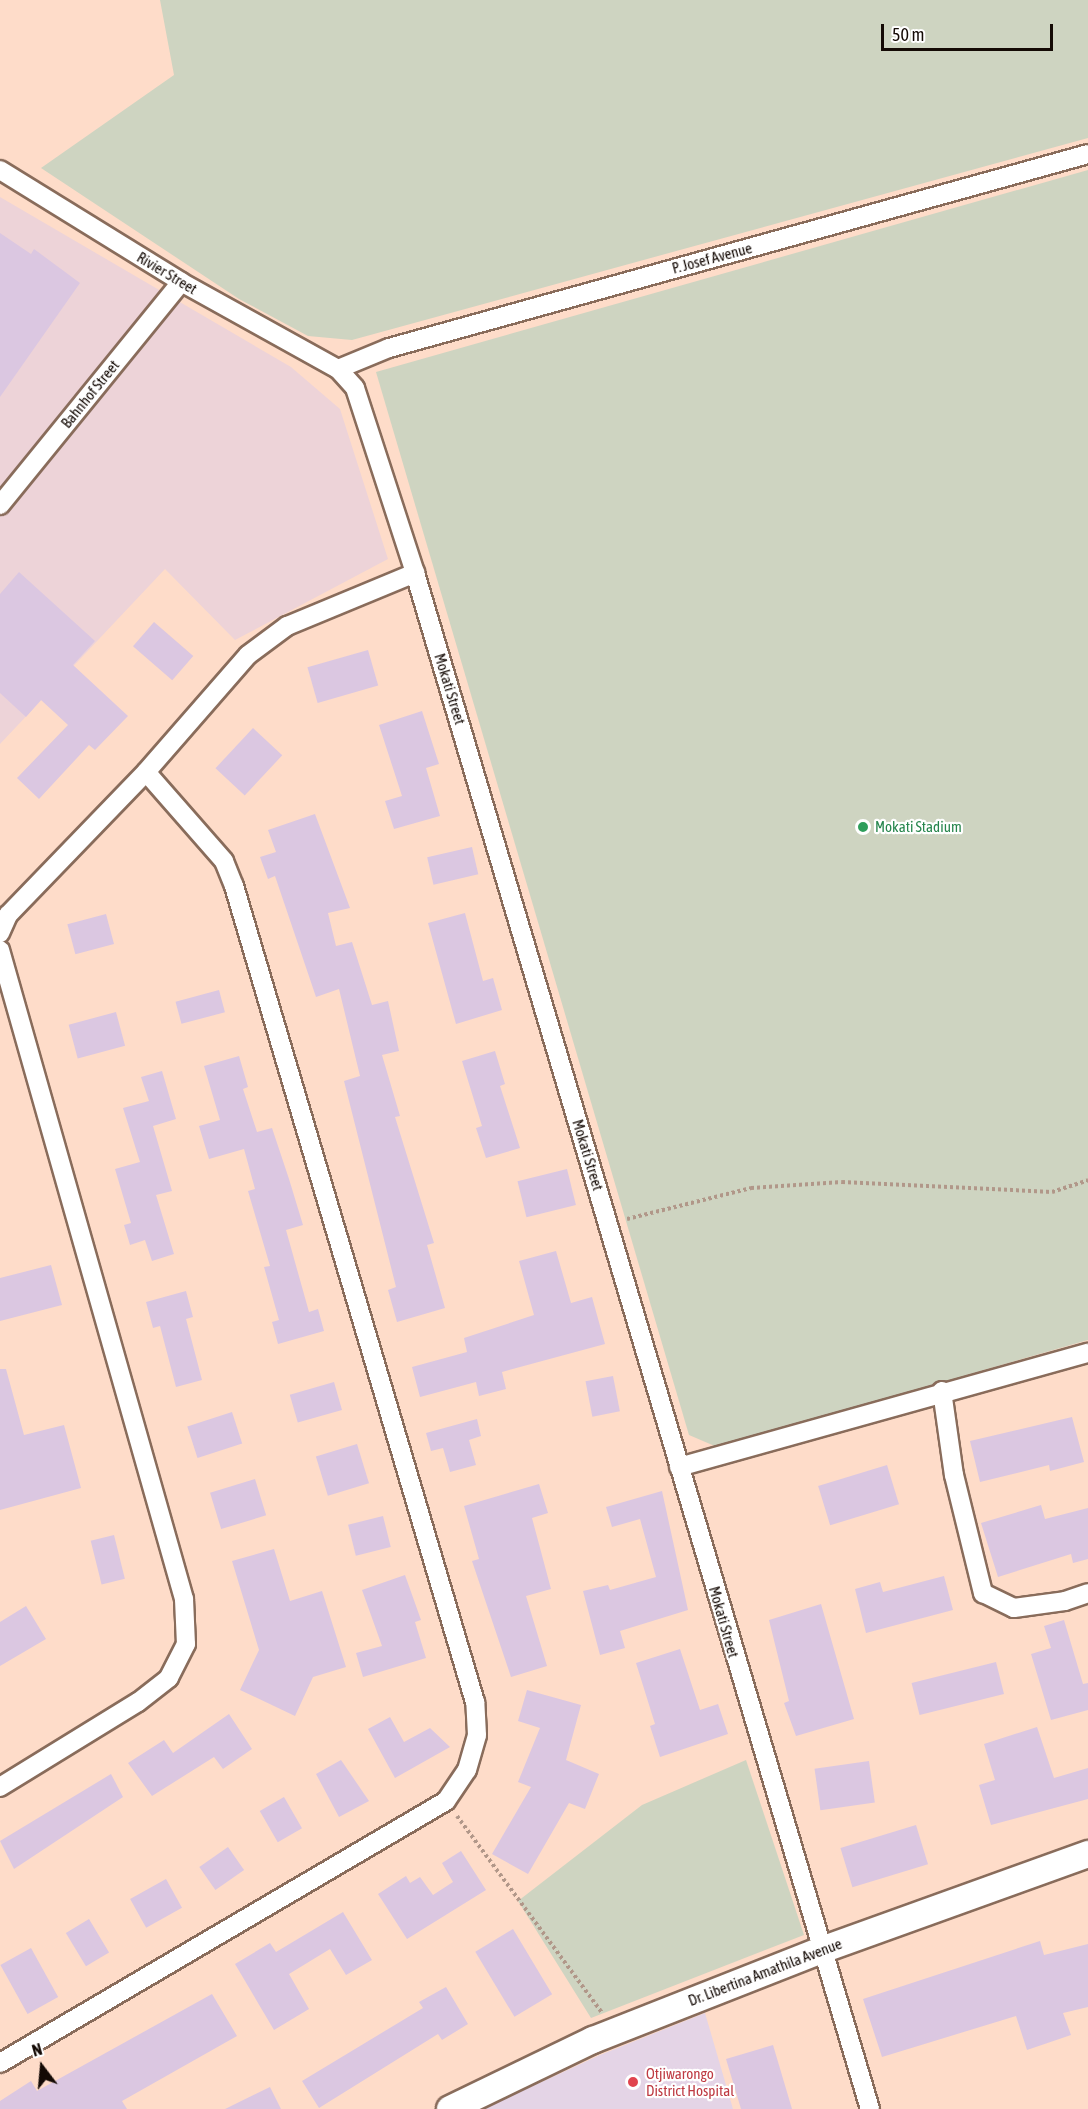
<!DOCTYPE html>
<html>
<head>
<meta charset="utf-8">
<style>
  body { margin:0 }
  #map { position:relative; width:1088px; height:2109px; overflow:hidden; background:#fedcc9; font-family:"Asap Condensed",sans-serif }
  div>[style] { position:absolute }
  [style*='--x'] { left:calc(var(--x)*1px); top:calc(var(--y)*1px); width:calc(var(--w)*1px); rotate:calc(var(--a)*1deg) }
  .commercial>* { inset:0; background:#edd3d8 }
  .medical>* { inset:0; background:#e4d4e6 }
  .green>* { inset:0; background:#ced4c1 }
  .building>* { inset:0; background:#dbc7e1; transform-origin:0 0 }
  .path>* { height:4px; margin-top:-2px; transform-origin:0; background:repeating-linear-gradient(90deg,#b19789 0 3px,transparent 0 6px) }
  .roads { filter:drop-shadow(2px 0 #896c5b) drop-shadow(-2px 0 #896c5b) drop-shadow(0 2px #896c5b) drop-shadow(0 -2px #896c5b) }
  .street>* { height:18px; margin:-9px; padding:0 9px; transform-origin:9px; border-radius:9px; background:#fff }
  .secondary>* { height:26px; margin:-13px; padding:0 13px; transform-origin:13px; border-radius:13px; background:#fff }
  .dots>* { width:16px; height:16px; translate:-50% -50%; box-sizing:border-box; border:3px solid #fff; border-radius:50% }
  span { translate:-50% -50%; white-space:nowrap; text-align:center; line-height:1.15; -webkit-text-stroke:4.5px #fff; paint-order:stroke }
  .street-label { font-size:15px; color:#140a05 }
  .leisure-label { font-size:15px; color:#27864d }
  .left { translate:0 -50%; text-align:left }
  .health-label { font-size:15px; color:#be3a42 }
  .north { position:absolute; left:12px; top:2037px; width:60px; height:60px; -webkit-text-stroke:4px #fff; paint-order:stroke; rotate:344deg; font-size:16px; font-weight:700; line-height:24px; text-align:center; color:#140a05 }
  .north::after { content:''; display:block; margin:auto; width:21px; height:27px; background:#140a05; clip-path:polygon(50% 0,100% 100%,50% 72%,0 100%) }
  .scale { position:absolute; left:881px; top:24px; width:172px; height:27px; box-sizing:border-box; border:3px solid #140a05; border-top:0; padding-left:8px; font-size:18px; line-height:21px; white-space:nowrap; color:#140a05; -webkit-text-stroke:4px #fff; paint-order:stroke }
</style>
</head>
<body>
<div id="map">
  <div class="commercial">
    <i style="clip-path:polygon(0 197px,291px 367px,340px 409px,388px 559px,235px 640px,165px 569px,0 744px)"></i>
  </div>
  <div class="medical">
    <i style="clip-path:polygon(705px 2013px,733px 2109px,483px 2109px,600px 2055px)"></i>
  </div>
  <div class="green">
    <i style="clip-path:polygon(160px 0,1088px 0,1088px 138px,352px 340px,308px 336px,239px 299px,41px 168px,174px 75px)"></i>
    <i style="clip-path:polygon(1088px 170px,1088px 1340px,717px 1447px,689px 1435px,376px 372px)"></i>
    <i style="clip-path:polygon(746px 1760px,804px 1935px,591px 2018px,518px 1901px,642px 1805px)"></i>
  </div>
  <div class="building">
    <i style="clip-path:polygon(0 233px,31px 254px,34px 249px,80px 283px,0 397px)"></i>
    <i style="clip-path:polygon(19px 572px,95px 641px,73px 665px,128px 716px,95px 750px,89px 745px,39px 799px,17px 778px,68px 725px,41px 700px,26px 717px,0 693px,0 594px)"></i>
    <i style="left:154px;top:622px;width:52px;height:32px;rotate:41deg"></i>
    <i style="left:368px;top:650px;width:37px;height:63px;rotate:74deg"></i>
    <i style="clip-path:polygon(422px 711px,439px 764px,426px 768px,440px 816px,394px 829px,385px 801px,402px 796px,379px 725px)"></i>
    <i style="left:253px;top:728px;width:40px;height:55px;rotate:43deg"></i>
    <i style="clip-path:polygon(315px 814px,350px 908px,328px 913px,336px 946px,352px 942px,372px 1005px,388px 1001px,399px 1051px,382px 1055px,400px 1116px,395px 1117px,434px 1243px,427px 1245px,445px 1308px,397px 1322px,388px 1290px,396px 1287px,344px 1081px,360px 1076px,339px 989px,316px 997px,275px 876px,268px 879px,260px 857px,276px 852px,268px 830px)"></i>
    <i style="left:472px;top:847px;width:28px;height:46px;rotate:77deg"></i>
    <i style="clip-path:polygon(465px 913px,483px 981px,493px 978px,502px 1010px,456px 1024px,428px 923px)"></i>
    <i style="left:106px;top:914px;width:31px;height:40px;rotate:75deg"></i>
    <i style="left:219px;top:990px;width:23px;height:45px;rotate:75deg"></i>
    <i style="left:116px;top:1012px;width:35px;height:49px;rotate:75deg"></i>
    <i style="clip-path:polygon(495px 1051px,505px 1084px,500px 1086px,520px 1148px,486px 1158px,476px 1128px,482px 1126px,462px 1061px)"></i>
    <i style="clip-path:polygon(239px 1056px,248px 1087px,243px 1089px,257px 1132px,272px 1128px,289px 1179px,303px 1225px,286px 1230px,309px 1312px,318px 1309px,324px 1331px,278px 1344px,272px 1322px,279px 1320px,264px 1267px,270px 1266px,248px 1191px,255px 1189px,244px 1149px,209px 1159px,199px 1126px,220px 1120px,204px 1066px)"></i>
    <i style="clip-path:polygon(162px 1071px,176px 1119px,153px 1126px,172px 1191px,156px 1195px,174px 1254px,152px 1261px,145px 1240px,130px 1245px,124px 1225px,131px 1223px,115px 1169px,140px 1162px,123px 1108px,149px 1101px,141px 1077px)"></i>
    <i style="left:567px;top:1169px;width:37px;height:51px;rotate:76deg"></i>
    <i style="clip-path:polygon(556px 1251px,571px 1303px,592px 1297px,605px 1344px,502px 1372px,506px 1389px,479px 1396px,476px 1382px,420px 1397px,412px 1367px,467px 1352px,464px 1338px,534px 1315px,519px 1261px)"></i>
    <i style="clip-path:polygon(51px 1265px,62px 1305px,0 1321px,0 1278px)"></i>
    <i style="clip-path:polygon(186px 1291px,193px 1317px,186px 1319px,202px 1380px,176px 1387px,160px 1326px,153px 1328px,146px 1302px)"></i>
    <i style="clip-path:polygon(0 1369px,6px 1369px,24px 1435px,64px 1425px,81px 1488px,0 1510px)"></i>
    <i style="left:613px;top:1376px;width:36px;height:28px;rotate:79deg"></i>
    <i style="left:334px;top:1382px;width:29px;height:46px;rotate:74deg"></i>
    <i style="left:232px;top:1412px;width:33px;height:47px;rotate:72deg"></i>
    <i style="clip-path:polygon(1072px 1417px,1084px 1462px,1050px 1471px,1049px 1465px,980px 1482px,970px 1441px)"></i>
    <i style="clip-path:polygon(477px 1419px,481px 1436px,469px 1440px,476px 1465px,450px 1472px,443px 1448px,431px 1451px,426px 1433px)"></i>
    <i style="left:357px;top:1444px;width:41px;height:43px;rotate:73deg"></i>
    <i style="left:887px;top:1465px;width:41px;height:72px;rotate:73deg"></i>
    <i style="left:255px;top:1479px;width:38px;height:47px;rotate:73deg"></i>
    <i style="clip-path:polygon(539px 1484px,548px 1513px,532px 1518px,551px 1589px,526px 1596px,547px 1666px,511px 1677px,472px 1561px,479px 1559px,464px 1506px)"></i>
    <i style="clip-path:polygon(662px 1491px,688px 1610px,620px 1631px,625px 1648px,600px 1655px,583px 1591px,608px 1585px,610px 1590px,656px 1577px,640px 1519px,612px 1527px,606px 1507px)"></i>
    <i style="clip-path:polygon(1041px 1505px,1045px 1519px,1088px 1508px,1088px 1559px,1073px 1563px,1071px 1554px,998px 1577px,981px 1523px)"></i>
    <i style="left:383px;top:1516px;width:32px;height:36px;rotate:76deg"></i>
    <i style="left:114px;top:1535px;width:45px;height:24px;rotate:76deg"></i>
    <i style="clip-path:polygon(274px 1549px,290px 1601px,322px 1591px,346px 1667px,313px 1677px,295px 1716px,240px 1690px,259px 1650px,232px 1561px)"></i>
    <i style="clip-path:polygon(405px 1575px,421px 1620px,415px 1622px,426px 1658px,363px 1677px,356px 1653px,382px 1646px,362px 1590px)"></i>
    <i style="clip-path:polygon(944px 1576px,953px 1610px,866px 1633px,855px 1589px,880px 1582px,883px 1592px)"></i>
    <i style="clip-path:polygon(821px 1604px,854px 1719px,796px 1736px,784px 1703px,789px 1701px,769px 1620px)"></i>
    <i style="clip-path:polygon(26px 1606px,46px 1639px,0 1666px,0 1622px)"></i>
    <i style="clip-path:polygon(1064px 1620px,1083px 1684px,1088px 1683px,1088px 1710px,1051px 1720px,1031px 1654px,1051px 1648px,1044px 1626px)"></i>
    <i style="clip-path:polygon(680px 1649px,700px 1710px,718px 1704px,728px 1734px,660px 1757px,650px 1726px,655px 1724px,636px 1663px)"></i>
    <i style="left:996px;top:1662px;width:33px;height:87px;rotate:76deg"></i>
    <i style="clip-path:polygon(527px 1690px,581px 1705px,566px 1760px,599px 1774px,585px 1809px,569px 1803px,528px 1874px,492px 1854px,531px 1787px,518px 1782px,540px 1728px,518px 1721px)"></i>
    <i style="clip-path:polygon(229px 1714px,252px 1749px,223px 1769px,214px 1757px,152px 1796px,128px 1763px,164px 1740px,173px 1753px)"></i>
    <i style="clip-path:polygon(390px 1717px,404px 1742px,430px 1728px,450px 1747px,395px 1778px,368px 1729px)"></i>
    <i style="clip-path:polygon(1037px 1727px,1054px 1778px,1088px 1768px,1088px 1799px,991px 1825px,979px 1785px,995px 1780px,984px 1744px)"></i>
    <i style="clip-path:polygon(341px 1760px,369px 1801px,339px 1817px,316px 1774px)"></i>
    <i style="left:869px;top:1761px;width:42px;height:55px;rotate:82deg"></i>
    <i style="clip-path:polygon(111px 1774px,123px 1797px,14px 1869px,0 1841px)"></i>
    <i style="left:284px;top:1797px;width:36px;height:28px;rotate:60deg"></i>
    <i style="left:916px;top:1825px;width:41px;height:79px;rotate:73deg"></i>
    <i style="left:228px;top:1847px;width:28px;height:35px;rotate:55deg"></i>
    <i style="clip-path:polygon(461px 1851px,486px 1890px,407px 1939px,378px 1894px,406px 1876px,410px 1883px,420px 1877px,433px 1895px,453px 1882px,442px 1863px)"></i>
    <i style="left:166px;top:1879px;width:33px;height:41px;rotate:61deg"></i>
    <i style="clip-path:polygon(343px 1912px,372px 1960px,346px 1975px,330px 1949px,289px 1974px,309px 2009px,274px 2030px,235px 1964px,270px 1943px,276px 1952px)"></i>
    <i style="left:89px;top:1919px;width:39px;height:27px;rotate:59deg"></i>
    <i style="left:513px;top:1929px;width:76px;height:44px;rotate:59deg"></i>
    <i style="clip-path:polygon(1040px 1941px,1044px 1955px,1088px 1944px,1088px 2007px,1063px 2013px,1071px 2035px,1027px 2050px,1016px 2016px,882px 2057px,863px 1999px)"></i>
    <i style="left:31px;top:1948px;width:56px;height:35px;rotate:61deg"></i>
    <i style="clip-path:polygon(446px 1987px,468px 2024px,442px 2040px,438px 2034px,319px 2108px,302px 2081px,423px 2008px,419px 2002px)"></i>
    <i style="clip-path:polygon(212px 1994px,237px 2036px,122px 2101px,127px 2109px,0 2109px,0 2101px,31px 2081px,37px 2091px)"></i>
    <i style="clip-path:polygon(773px 2045px,792px 2109px,741px 2109px,726px 2059px)"></i>
    <i style="clip-path:polygon(270px 2087px,281px 2109px,225px 2109px)"></i>
  </div>
  <div class="path">
    <i style="--x:627;--y:1219;--w:128;--a:-14"></i>
    <i style="--x:751;--y:1188;--w:91;--a:-3.8"></i>
    <i style="--x:842;--y:1182;--w:210;--a:2.7"></i>
    <i style="--x:1052;--y:1192;--w:38;--a:-18"></i>
    <i style="--x:457;--y:1816;--w:245;--a:53.6"></i>
  </div>
  <div class="roads">
    <div class="street">
      <i style="--x:0;--y:170;--w:213;--a:31.7"></i>
      <i style="--x:181;--y:282;--w:179;--a:29"></i>
      <i style="--x:338;--y:369;--w:25;--a:48"></i>
      <i style="--x:355;--y:388;--w:194;--a:72"></i>
      <i style="--x:415;--y:573;--w:1602;--a:73.5"></i>
      <i style="--x:338;--y:369;--w:55;--a:-22.4"></i>
      <i style="--x:389;--y:348;--w:725;--a:-15.51"></i>
      <i style="--x:0;--y:505;--w:287;--a:-50.9"></i>
      <i style="--x:0;--y:933;--w:20;--a:-66"></i>
      <i style="--x:8;--y:915;--w:199;--a:-46"></i>
      <i style="--x:146;--y:772;--w:155;--a:-48.9"></i>
      <i style="--x:248;--y:655;--w:49;--a:-36.6"></i>
      <i style="--x:287;--y:626;--w:139;--a:-22.5"></i>
      <i style="--x:0;--y:950;--w:675;--a:74.17"></i>
      <i style="--x:184;--y:1599;--w:45;--a:87.5"></i>
      <i style="--x:186;--y:1644;--w:38;--a:117"></i>
      <i style="--x:169;--y:1678;--w:39;--a:142"></i>
      <i style="--x:138;--y:1702;--w:162;--a:148.4"></i>
      <i style="--x:942;--y:1391;--w:85;--a:81.9"></i>
      <i style="--x:954;--y:1475;--w:122;--a:76.2"></i>
      <i style="--x:983;--y:1593;--w:34;--a:26"></i>
      <i style="--x:1014;--y:1608;--w:51;--a:-7.8"></i>
      <i style="--x:1065;--y:1601;--w:24;--a:-19"></i>
      <i style="--x:679;--y:1467;--w:425;--a:-15.6"></i>
      <i style="--x:0;--y:2063;--w:517;--a:-30.43"></i>
      <i style="--x:446;--y:1801;--w:37;--a:-56"></i>
      <i style="--x:467;--y:1770;--w:36;--a:-74"></i>
      <i style="--x:477;--y:1735;--w:33;--a:-93"></i>
      <i style="--x:475;--y:1702;--w:851;--a:-106.45"></i>
      <i style="--x:234;--y:886;--w:27;--a:-112"></i>
      <i style="--x:224;--y:861;--w:118;--a:-131.2"></i>
    </div>
    <div class="secondary">
      <i style="--x:450;--y:2109;--w:159;--a:-25.8"></i>
      <i style="--x:593;--y:2040;--w:248;--a:-21.5"></i>
      <i style="--x:824;--y:1949;--w:281;--a:-19.8"></i>
    </div>
  </div>
  <div class="dots">
    <i style="left:863px;top:827px;background:#2e9e5b"></i>
    <i style="left:633px;top:2082px;background:#e0444e"></i>
  </div>
  <div class="street-label">
    <span style="left:712px;top:258px;rotate:-15deg">P. Josef Avenue</span>
    <span style="left:167px;top:273px;rotate:31deg">Rivier Street</span>
    <span style="left:90px;top:394px;rotate:-51deg">Bahnhof Street</span>
    <span style="left:450px;top:689px;rotate:73deg">Mokati Street</span>
    <span style="left:588px;top:1155px;rotate:73deg">Mokati Street</span>
    <span style="left:724px;top:1622px;rotate:74deg">Mokati Street</span>
    <span style="left:765px;top:1972px;rotate:-21deg">Dr. Libertina Amathila Avenue</span>
  </div>
  <div class="leisure-label">
    <span class="left" style="left:875px;top:827px">Mokati Stadium</span>
  </div>
  <div class="health-label">
    <span class="left" style="left:646px;top:2082px">Otjiwarongo<br>District Hospital</span>
  </div>
  <div class="north">N</div>
  <div class="scale">50 m</div>
</div>
</body>
</html>
